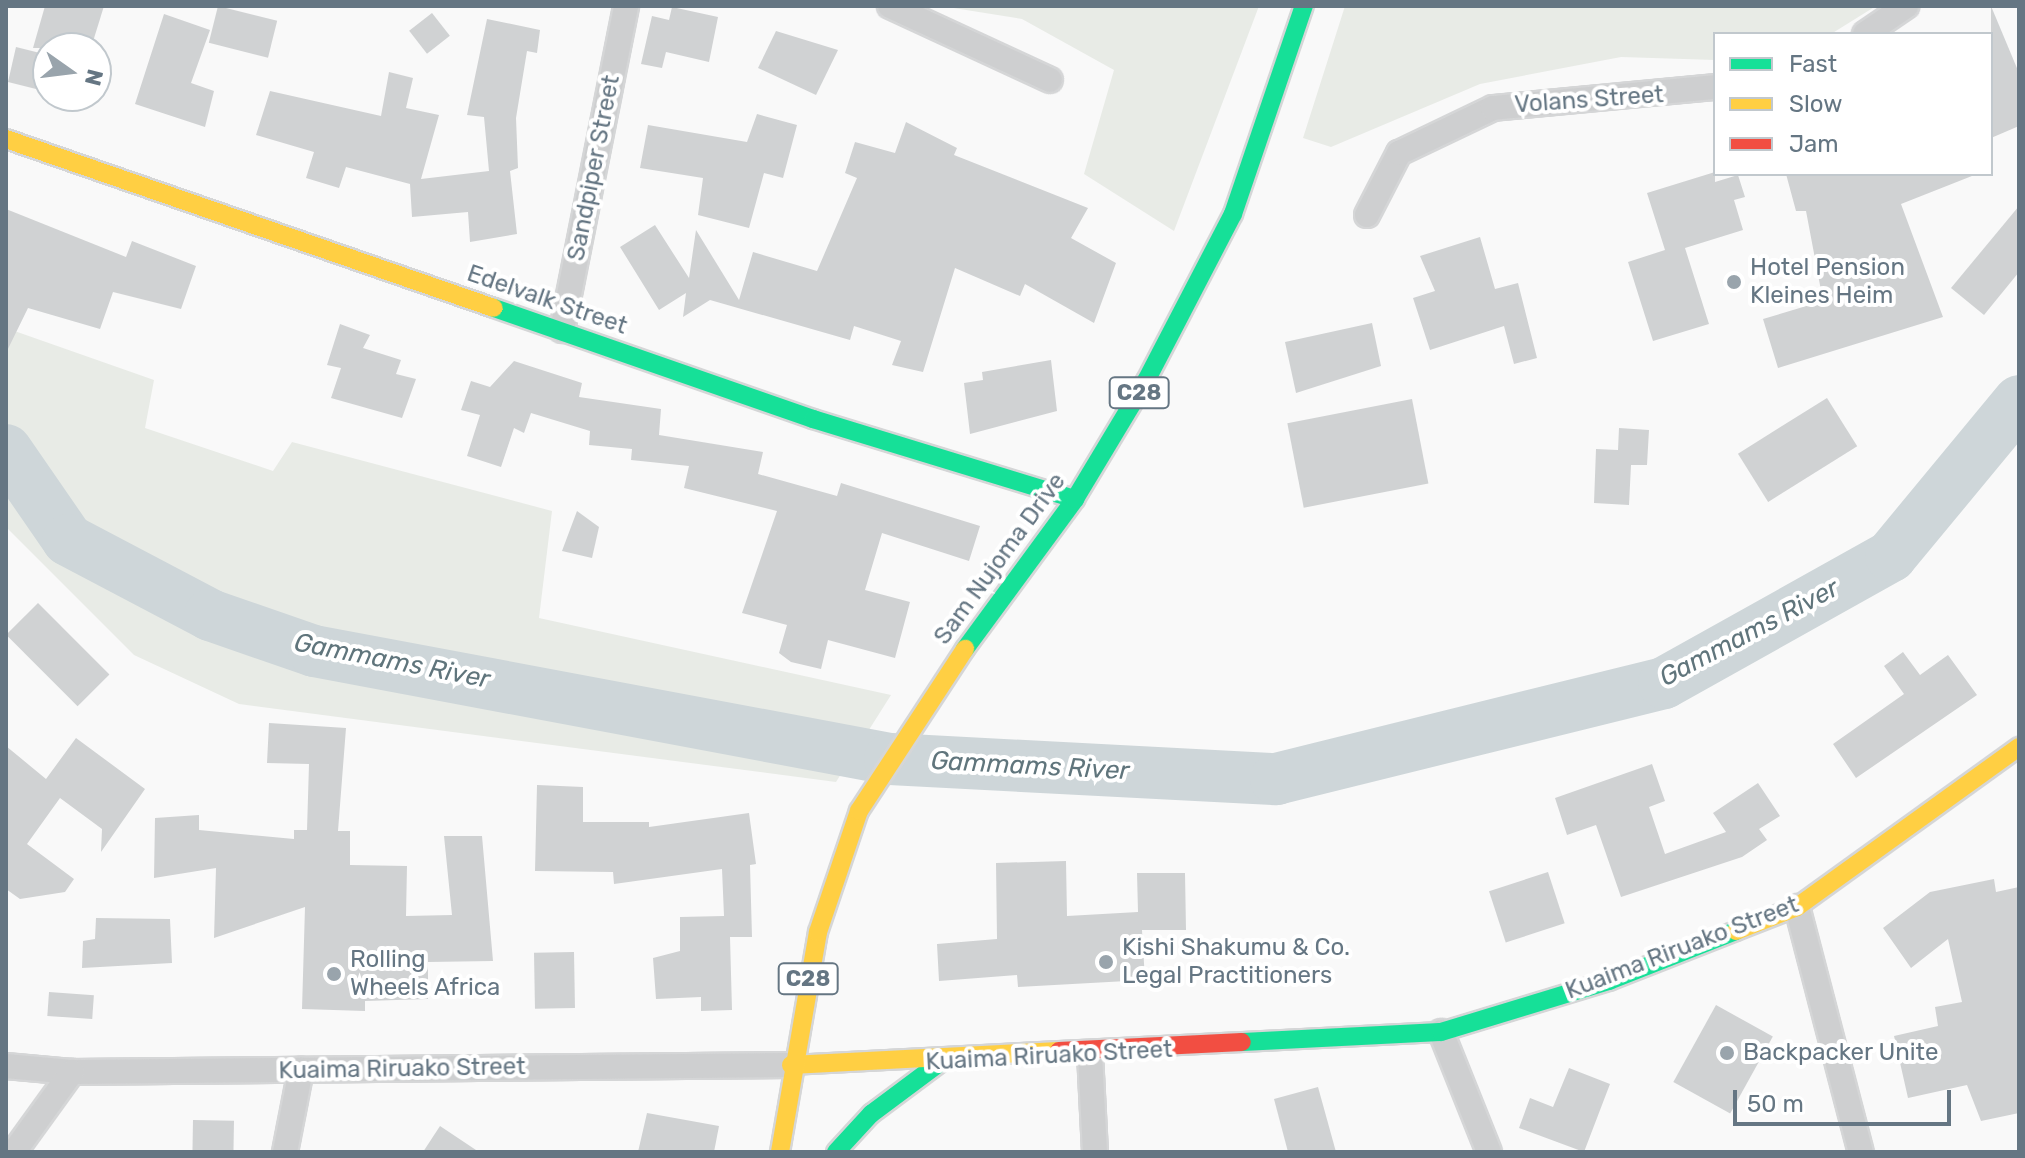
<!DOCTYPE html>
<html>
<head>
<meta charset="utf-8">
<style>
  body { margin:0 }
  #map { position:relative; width:2025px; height:1158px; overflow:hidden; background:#f9f9f9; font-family:Rubik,sans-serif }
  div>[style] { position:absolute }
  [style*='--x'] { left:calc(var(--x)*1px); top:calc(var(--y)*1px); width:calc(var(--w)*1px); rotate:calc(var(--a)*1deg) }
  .green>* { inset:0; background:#e8ebe6 }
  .river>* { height:52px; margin:-26px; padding:0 26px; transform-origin:26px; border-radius:26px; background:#ced6d9 }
  .building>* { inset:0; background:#d0d2d3; transform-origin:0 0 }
  .roads { filter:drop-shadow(2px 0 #d5d6d7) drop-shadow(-2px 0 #d5d6d7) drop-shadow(0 2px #d5d6d7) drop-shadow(0 -2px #d5d6d7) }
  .street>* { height:24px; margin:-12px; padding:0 12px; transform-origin:12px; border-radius:12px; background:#cecfd0 }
  .fast>* { height:18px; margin:-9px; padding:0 9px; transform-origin:9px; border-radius:9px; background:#16e098 }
  .slow>* { height:18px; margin:-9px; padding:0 9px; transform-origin:9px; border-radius:9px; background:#ffcf43 }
  .jam>* { height:18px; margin:-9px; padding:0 9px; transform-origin:9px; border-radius:9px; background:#f24e42 }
  .dots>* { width:22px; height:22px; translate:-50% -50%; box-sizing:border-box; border:4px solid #fff; border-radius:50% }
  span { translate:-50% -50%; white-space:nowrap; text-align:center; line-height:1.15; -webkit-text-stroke:8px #fff; paint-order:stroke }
  .shield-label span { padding:2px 6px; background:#fff; border:2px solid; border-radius:6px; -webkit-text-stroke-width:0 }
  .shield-label { font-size:22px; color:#657683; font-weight:700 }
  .street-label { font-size:24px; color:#657683 }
  .poi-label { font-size:24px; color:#657683 }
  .left { translate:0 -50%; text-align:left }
  .water-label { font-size:26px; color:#60757c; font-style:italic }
  .frame { position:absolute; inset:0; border:8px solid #657683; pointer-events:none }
  .legend { position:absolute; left:1713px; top:32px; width:280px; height:144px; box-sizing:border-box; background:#fff; border:2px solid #c1c8cd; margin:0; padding:10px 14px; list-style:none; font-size:24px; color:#657683 }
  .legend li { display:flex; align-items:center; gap:16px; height:40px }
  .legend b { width:40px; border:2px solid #c1c8cd }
  .north { position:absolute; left:32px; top:32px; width:80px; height:80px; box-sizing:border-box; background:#fff; border:2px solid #c1c8cd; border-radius:50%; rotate:104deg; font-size:22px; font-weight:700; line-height:32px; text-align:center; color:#657683 }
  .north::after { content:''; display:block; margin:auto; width:28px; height:36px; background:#99a4ac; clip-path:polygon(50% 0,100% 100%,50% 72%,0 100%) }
  .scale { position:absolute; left:1733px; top:1090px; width:218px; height:36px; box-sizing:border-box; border:4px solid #657683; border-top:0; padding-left:10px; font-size:24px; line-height:28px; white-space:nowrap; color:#657683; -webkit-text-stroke:6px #fff; paint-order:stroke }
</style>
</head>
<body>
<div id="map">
  <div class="green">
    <i style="clip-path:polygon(941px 6px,1259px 6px,1174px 231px,1084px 174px,1114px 70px,1022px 19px)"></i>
    <i style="clip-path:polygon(1345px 6px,1876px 6px,1831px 34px,1715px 34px,1715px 60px,1621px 57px,1480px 84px,1331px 147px,1303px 138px)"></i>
    <i style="clip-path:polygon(6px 328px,154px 380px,145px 428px,273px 471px,292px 442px,552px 511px,539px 618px,891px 695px,836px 782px,239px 704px,134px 655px,6px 527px)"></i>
  </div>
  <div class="river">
    <i style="--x:6;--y:450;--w:109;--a:55.4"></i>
    <i style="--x:68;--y:540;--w:161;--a:27.8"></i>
    <i style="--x:210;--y:615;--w:110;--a:19.1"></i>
    <i style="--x:314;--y:651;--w:586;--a:10.62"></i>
    <i style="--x:890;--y:759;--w:387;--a:3"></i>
    <i style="--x:1276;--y:779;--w:400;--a:-13.9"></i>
    <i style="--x:1664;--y:683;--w:260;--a:-29.2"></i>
    <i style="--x:1891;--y:556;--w:201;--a:-50.4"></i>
  </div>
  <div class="building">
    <i style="clip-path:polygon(45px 6px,104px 6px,91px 48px,33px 48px)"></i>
    <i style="left:218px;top:6px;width:61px;height:38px;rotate:14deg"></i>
    <i style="clip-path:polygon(1991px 6px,2019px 73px,2019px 126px,1991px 138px)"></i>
    <i style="clip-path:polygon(672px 7px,718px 17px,709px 62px,666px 52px,662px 68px,641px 64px,652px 16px,669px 20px)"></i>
    <i style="left:432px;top:13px;width:29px;height:29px;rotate:52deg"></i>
    <i style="clip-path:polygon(164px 14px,210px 30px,191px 83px,214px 91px,205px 127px,135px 104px)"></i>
    <i style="clip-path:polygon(487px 19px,540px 30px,537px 53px,527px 51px,516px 118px,518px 168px,510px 171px,517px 234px,470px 242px,468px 212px,412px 217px,410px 184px,346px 167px,339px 188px,306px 178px,314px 152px,256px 135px,270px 91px,381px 116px,389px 72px,413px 78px,406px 108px,439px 115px,421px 179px,489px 171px,484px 117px,467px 115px)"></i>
    <i style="clip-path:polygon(776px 31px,838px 50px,816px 95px,758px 68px)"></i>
    <i style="clip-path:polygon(16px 47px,48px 55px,48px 92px,8px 82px)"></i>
    <i style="clip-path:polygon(757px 114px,797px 125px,783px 178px,764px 173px,749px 228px,698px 215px,703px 178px,640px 168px,648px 125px,747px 142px)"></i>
    <i style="clip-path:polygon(906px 122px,957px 148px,954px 155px,1088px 208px,1071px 238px,1116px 263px,1094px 323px,1025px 284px,1020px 296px,955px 268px,923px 372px,892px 365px,901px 341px,854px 326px,850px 340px,710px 300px,683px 317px,686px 293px,659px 310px,620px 247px,655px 225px,689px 278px,696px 230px,739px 300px,753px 252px,817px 271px,857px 178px,845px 173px,855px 142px,895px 153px)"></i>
    <i style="clip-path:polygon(1715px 172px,1715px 182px,1738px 175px,1745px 197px,1734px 200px,1743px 230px,1685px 248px,1709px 324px,1653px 341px,1628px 262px,1665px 250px,1647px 193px)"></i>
    <i style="clip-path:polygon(1786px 174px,1977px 174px,1901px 204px,1943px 317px,1778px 368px,1763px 319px,1823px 301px,1806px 211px,1796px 211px)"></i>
    <i style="clip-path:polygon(2019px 206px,2019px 272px,1984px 315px,1951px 288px)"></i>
    <i style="clip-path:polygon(6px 209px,126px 257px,132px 241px,196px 266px,181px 309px,113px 292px,100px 329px,28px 308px,6px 353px)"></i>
    <i style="clip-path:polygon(1480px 237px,1495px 289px,1518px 283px,1537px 358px,1514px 364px,1504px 326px,1430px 350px,1413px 298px,1435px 291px,1420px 256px)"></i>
    <i style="clip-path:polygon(1372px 323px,1381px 366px,1296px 393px,1285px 342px)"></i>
    <i style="clip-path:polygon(340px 324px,370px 335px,363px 348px,401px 360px,396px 374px,416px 379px,402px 418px,331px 398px,341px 368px,327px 365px)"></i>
    <i style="clip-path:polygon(1051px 360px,1057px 411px,970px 434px,964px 383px,983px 380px,982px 372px)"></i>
    <i style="clip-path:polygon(514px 361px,582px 383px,579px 397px,661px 409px,659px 435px,763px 452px,758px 474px,837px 496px,841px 483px,980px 526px,969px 561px,882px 533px,865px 590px,910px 602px,895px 658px,828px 640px,821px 669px,791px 662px,779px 653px,787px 625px,742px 613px,777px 511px,684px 488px,689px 466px,631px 460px,632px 449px,589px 445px,590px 431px,531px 413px,524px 433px,514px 428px,501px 467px,467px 456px,480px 415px,461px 410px,471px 381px,490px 387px)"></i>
    <i style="left:1827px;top:398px;width:57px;height:105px;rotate:58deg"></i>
    <i style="left:1412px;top:399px;width:86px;height:127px;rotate:79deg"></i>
    <i style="clip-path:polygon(1619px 428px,1649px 430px,1647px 465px,1631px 465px,1629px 505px,1594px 503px,1596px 449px,1618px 450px)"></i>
    <i style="clip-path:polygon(577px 511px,599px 527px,592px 558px,562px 551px)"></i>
    <i style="left:38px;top:603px;width:101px;height:45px;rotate:45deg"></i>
    <i style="clip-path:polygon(1903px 652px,1920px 675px,1948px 655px,1977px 695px,1856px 778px,1833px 744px,1904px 694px,1884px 666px)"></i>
    <i style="clip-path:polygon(269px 723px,346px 728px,338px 831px,350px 831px,350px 865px,407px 866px,406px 916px,452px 915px,444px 836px,482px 836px,493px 961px,428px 962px,428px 999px,365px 1001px,365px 1011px,302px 1009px,305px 907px,214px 938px,216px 868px,154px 878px,155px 818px,199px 815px,199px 830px,294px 839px,294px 830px,307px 830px,309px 764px,267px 763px)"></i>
    <i style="clip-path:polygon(76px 738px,145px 789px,101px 852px,102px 829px,60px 798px,27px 844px,74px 879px,65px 892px,20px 899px,6px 889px,6px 746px,46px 779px)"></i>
    <i style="clip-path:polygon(1652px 764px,1665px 801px,1649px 807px,1665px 854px,1726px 832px,1713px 813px,1758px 783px,1780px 816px,1759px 829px,1767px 840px,1742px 857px,1621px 897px,1596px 825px,1567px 835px,1555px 798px)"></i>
    <i style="clip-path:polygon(537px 785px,583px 787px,583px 822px,649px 822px,649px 827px,749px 813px,756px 864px,750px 865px,752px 937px,730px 937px,732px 1010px,701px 1011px,701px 997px,656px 999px,653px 958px,680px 951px,680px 917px,724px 916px,722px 869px,614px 884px,613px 872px,535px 871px)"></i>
    <i style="clip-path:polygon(1066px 861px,1067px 916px,1138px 912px,1137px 873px,1185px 873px,1186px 930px,1142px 930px,1145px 980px,1018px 987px,1017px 975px,939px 981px,937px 944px,997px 939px,996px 863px)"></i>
    <i style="left:1548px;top:872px;width:54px;height:62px;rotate:72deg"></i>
    <i style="clip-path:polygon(1994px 879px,1996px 892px,2019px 887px,2019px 1113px,1981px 1121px,1967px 1085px,1908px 1098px,1894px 1036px,1938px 1026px,1935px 1007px,1962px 1002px,1948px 939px,1911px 968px,1883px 928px,1930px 892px)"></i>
    <i style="clip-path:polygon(96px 918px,170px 919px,172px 963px,82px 968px,83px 941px,95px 939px)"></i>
    <i style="left:574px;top:952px;width:56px;height:40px;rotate:89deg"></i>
    <i style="left:49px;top:992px;width:45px;height:24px;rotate:4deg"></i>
    <i style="left:1716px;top:1005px;width:65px;height:88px;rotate:29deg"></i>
    <i style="clip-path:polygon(1569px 1068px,1610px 1084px,1584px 1152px,1519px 1128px,1530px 1098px,1553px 1107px)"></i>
    <i style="clip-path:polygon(1318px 1087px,1336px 1152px,1288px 1152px,1274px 1099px)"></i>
    <i style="clip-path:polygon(647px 1113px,719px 1126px,714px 1152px,638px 1152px)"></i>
    <i style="left:193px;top:1120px;width:41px;height:32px;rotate:1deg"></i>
    <i style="clip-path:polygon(440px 1126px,479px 1152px,423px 1152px)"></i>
  </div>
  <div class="roads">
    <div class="street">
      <i style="--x:890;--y:6;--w:176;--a:24.8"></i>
      <i style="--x:1865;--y:34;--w:50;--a:-34.3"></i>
      <i style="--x:1367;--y:215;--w:70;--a:-62.7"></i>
      <i style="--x:1399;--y:153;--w:104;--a:-25.6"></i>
      <i style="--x:1493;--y:108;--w:223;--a:-5.4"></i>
      <i style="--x:562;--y:330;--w:330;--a:-78.8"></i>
      <i style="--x:1797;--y:907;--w:253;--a:75.4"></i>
      <i style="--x:1441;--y:1032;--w:129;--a:68.2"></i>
      <i style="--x:1090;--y:1054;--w:98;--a:87.1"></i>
      <i style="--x:6;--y:1066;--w:66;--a:5.2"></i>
      <i style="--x:72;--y:1072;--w:719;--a:-0.56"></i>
      <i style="--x:14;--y:1152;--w:99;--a:-54.1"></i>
      <i style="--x:285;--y:1152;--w:84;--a:-79"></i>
    </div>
    <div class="fast">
      <i style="--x:494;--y:308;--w:338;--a:19.2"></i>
      <i style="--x:813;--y:419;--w:274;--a:17"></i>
      <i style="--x:965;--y:649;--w:186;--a:-53.7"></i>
      <i style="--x:1075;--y:499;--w:138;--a:-59"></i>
      <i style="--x:1146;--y:381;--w:188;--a:-62.5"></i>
      <i style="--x:1233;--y:214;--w:220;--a:-71.2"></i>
      <i style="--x:1242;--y:1042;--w:199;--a:-2.9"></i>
      <i style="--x:1441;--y:1032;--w:176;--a:-16.9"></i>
      <i style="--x:1609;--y:981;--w:136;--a:-21.5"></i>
      <i style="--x:836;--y:1152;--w:52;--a:-47.4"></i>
      <i style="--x:871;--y:1114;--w:89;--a:-36.7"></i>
    </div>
    <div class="slow">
      <i style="--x:6;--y:139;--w:516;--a:19.1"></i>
      <i style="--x:1736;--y:931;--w:66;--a:-21.5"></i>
      <i style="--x:1797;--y:907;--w:274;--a:-35.8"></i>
      <i style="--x:791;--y:1065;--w:268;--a:-3"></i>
      <i style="--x:780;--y:1152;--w:223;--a:-80.2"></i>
      <i style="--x:818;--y:932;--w:128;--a:-71.3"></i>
      <i style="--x:859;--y:811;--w:194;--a:-56.8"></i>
    </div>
    <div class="jam">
      <i style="--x:1059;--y:1051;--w:183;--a:-2.8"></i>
    </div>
  </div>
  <div class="dots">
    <i style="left:1734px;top:282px;background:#99a4ac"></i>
    <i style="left:1106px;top:962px;background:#99a4ac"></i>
    <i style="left:334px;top:974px;background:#99a4ac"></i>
    <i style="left:1727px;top:1053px;background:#99a4ac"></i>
  </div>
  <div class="shield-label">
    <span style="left:1139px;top:393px">C28</span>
    <span style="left:808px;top:979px">C28</span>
  </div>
  <div class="street-label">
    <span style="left:1589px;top:100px;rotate:-4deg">Volans Street</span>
    <span style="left:594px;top:168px;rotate:-79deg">Sandpiper Street</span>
    <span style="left:547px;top:300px;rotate:19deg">Edelvalk Street</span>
    <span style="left:1000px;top:559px;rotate:-54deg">Sam Nujoma Drive</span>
    <span style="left:1682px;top:948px;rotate:-21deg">Kuaima Riruako Street</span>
    <span style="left:1049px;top:1056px;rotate:-3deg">Kuaima Riruako Street</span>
    <span style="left:402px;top:1069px;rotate:-1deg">Kuaima Riruako Street</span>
  </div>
  <div class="poi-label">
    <span class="left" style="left:1750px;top:282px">Hotel Pension<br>Kleines Heim</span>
    <span class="left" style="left:1122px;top:962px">Kishi Shakumu &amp; Co.<br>Legal Practitioners</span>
    <span class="left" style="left:350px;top:974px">Rolling<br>Wheels Africa</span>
    <span class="left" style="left:1743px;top:1053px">Backpacker Unite</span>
  </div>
  <div class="water-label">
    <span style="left:1749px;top:633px;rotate:-28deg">Gammams River</span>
    <span style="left:392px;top:661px;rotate:11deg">Gammams River</span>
    <span style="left:1030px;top:766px;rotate:3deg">Gammams River</span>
  </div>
  <div class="frame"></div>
  <ul class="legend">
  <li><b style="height:10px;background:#16e098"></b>Fast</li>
  <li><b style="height:10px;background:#ffcf43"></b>Slow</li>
  <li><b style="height:10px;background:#f24e42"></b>Jam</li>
  </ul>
  <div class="north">N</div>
  <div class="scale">50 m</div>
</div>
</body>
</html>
